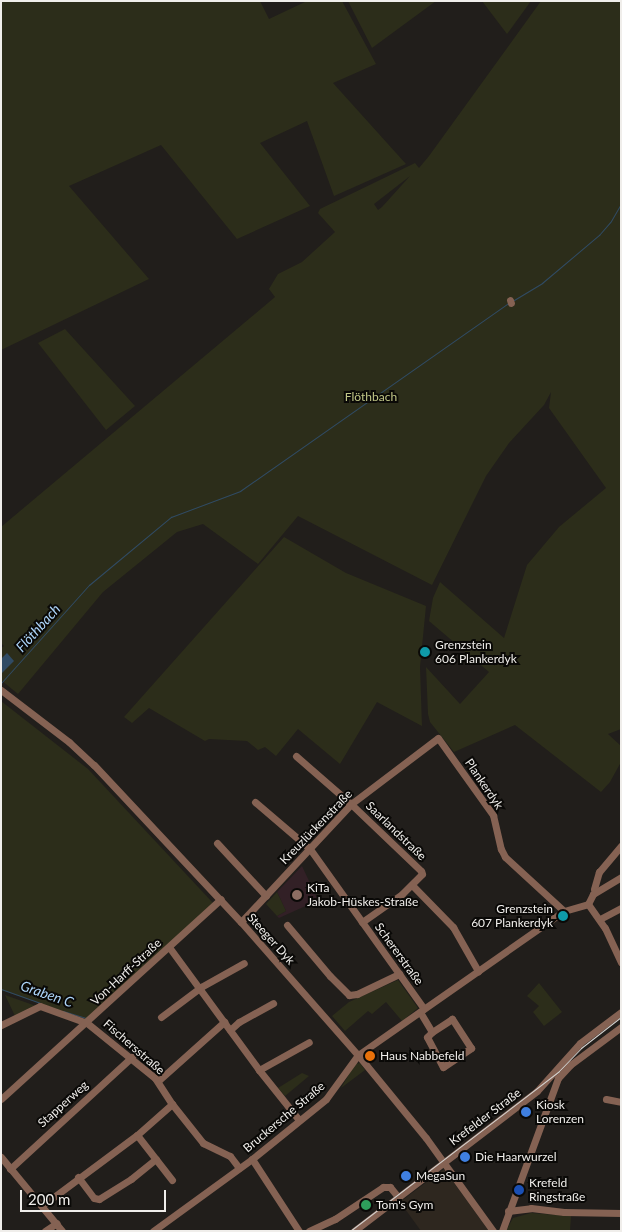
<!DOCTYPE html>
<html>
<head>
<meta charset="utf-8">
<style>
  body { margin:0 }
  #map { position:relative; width:622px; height:1232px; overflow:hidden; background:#211e1b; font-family:Lato,sans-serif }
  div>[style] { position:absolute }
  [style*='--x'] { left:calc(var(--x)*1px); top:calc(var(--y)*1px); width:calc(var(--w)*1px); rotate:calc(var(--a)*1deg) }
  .built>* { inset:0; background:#2e271f }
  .education>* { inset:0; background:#322026 }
  .green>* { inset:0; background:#2c2d1a }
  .water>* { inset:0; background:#304b64 }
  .stream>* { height:1px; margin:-0.5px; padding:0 0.5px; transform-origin:0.5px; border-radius:0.5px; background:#304b64 }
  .minor>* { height:7px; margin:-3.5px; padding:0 3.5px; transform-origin:3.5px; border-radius:3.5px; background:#856253 }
  .tram>* { height:1px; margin:-0.5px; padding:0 0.5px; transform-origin:0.5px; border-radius:0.5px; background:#d4d2cf }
  .dots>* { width:14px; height:14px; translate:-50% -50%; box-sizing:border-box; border:2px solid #0a0907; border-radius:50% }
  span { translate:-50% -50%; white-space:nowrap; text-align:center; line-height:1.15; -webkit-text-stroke:4px #0a0907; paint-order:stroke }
  .park-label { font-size:12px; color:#c1c687 }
  .poi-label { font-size:12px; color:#f0eeeb }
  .left { translate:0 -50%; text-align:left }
  .right { translate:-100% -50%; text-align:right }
  .street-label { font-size:12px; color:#f0eeeb }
  .water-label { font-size:14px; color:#acd4f9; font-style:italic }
  .frame { position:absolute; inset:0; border:2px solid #f0eeeb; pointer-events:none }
  .scale { position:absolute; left:20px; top:1190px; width:146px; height:22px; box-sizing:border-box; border:2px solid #f0eeeb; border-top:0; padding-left:6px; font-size:15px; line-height:18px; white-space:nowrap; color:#f0eeeb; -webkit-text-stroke:4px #0a0907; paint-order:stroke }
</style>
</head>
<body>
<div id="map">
  <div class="built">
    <i style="clip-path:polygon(444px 1169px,489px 1231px,421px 1231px,400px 1202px)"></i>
  </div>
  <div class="education">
    <i style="clip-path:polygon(302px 866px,317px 898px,309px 902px,310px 904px,279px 918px,277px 916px,286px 911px,277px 892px)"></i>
  </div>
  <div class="green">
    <i style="clip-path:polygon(1px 1px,260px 1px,269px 19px,307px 1px,342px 1px,376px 64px,333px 83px,406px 164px,334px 196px,307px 121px,260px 143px,310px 206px,237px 239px,161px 145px,69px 186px,149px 279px,1px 350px)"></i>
    <i style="clip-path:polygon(348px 1px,436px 1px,372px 48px)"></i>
    <i style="clip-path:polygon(482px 1px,531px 1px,507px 34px)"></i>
    <i style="clip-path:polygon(evenodd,541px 1px,621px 1px,621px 729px,608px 734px,621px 746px,621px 762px,610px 782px,601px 792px,515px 725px,454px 752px,430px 722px,428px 714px,426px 667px,460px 704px,489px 672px,429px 621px,433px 598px,440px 582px,504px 638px,527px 565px,559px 527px,606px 488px,549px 408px,551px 392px,544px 405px,509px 443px,486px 476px,432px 585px,298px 516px,258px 564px,203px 524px,177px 532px,103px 592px,18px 694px,1px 680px,1px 648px,4px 646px,1px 643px,1px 527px,275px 297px,269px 289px,278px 274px,302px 262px,335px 232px,318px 213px,320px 209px,415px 163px,419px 168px,429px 156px,541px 1px,410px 176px,382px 207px,378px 210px,374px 204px,410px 176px)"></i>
    <i style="clip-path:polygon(65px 329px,135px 406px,106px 430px,38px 343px)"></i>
    <i style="clip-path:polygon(284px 537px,346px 573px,426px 606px,420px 667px,422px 726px,377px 702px,340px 764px,298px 729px,276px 756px,265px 747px,258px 750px,247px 741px,209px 739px,205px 741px,149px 708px,132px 723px,124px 717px)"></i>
    <i style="clip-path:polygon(1px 701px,88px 769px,213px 903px,86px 1019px,1px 990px)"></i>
    <i style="clip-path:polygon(277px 892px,286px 911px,277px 916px,266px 904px)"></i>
    <i style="clip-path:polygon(398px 980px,418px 1008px,402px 1021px,386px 1002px,372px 1014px,368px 1011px,345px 1031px,332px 1016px,349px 1002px)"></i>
    <i style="clip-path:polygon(539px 983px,562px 1012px,544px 1026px,533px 1012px,539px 1006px,527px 996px)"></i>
    <i style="clip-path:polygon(5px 995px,36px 1006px,15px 1016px)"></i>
    <i style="clip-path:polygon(360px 1063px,365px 1070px,341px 1088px,355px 1064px)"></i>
    <i style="clip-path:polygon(302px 1073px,309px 1076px,285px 1096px,278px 1088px)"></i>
    <i style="clip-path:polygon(531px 1213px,571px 1216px,570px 1231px,506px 1231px,513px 1218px)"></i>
  </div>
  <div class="water">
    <i style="clip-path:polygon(7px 653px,14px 661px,1px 674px,1px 659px)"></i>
  </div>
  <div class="stream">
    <i style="--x:514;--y:300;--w:33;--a:-31"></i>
    <i style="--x:542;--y:283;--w:75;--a:-40.1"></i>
    <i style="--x:599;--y:235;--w:18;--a:-49"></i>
    <i style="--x:611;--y:221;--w:20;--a:-60"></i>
    <i style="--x:1;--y:683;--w:132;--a:-48.1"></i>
    <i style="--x:89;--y:585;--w:107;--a:-39.7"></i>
    <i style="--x:171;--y:517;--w:74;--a:-20.6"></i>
    <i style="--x:240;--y:491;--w:327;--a:-35"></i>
    <i style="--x:1;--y:989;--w:41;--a:19.7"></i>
    <i style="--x:63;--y:1011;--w:24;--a:17"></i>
  </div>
  <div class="minor">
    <i style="--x:510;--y:300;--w:3;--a:72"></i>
    <i style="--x:1;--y:690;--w:86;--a:37.4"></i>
    <i style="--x:69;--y:742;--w:34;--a:43"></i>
    <i style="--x:94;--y:765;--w:215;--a:46.9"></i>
    <i style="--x:241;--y:922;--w:177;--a:48.7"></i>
    <i style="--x:358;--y:1055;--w:107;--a:50.7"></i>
    <i style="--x:426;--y:1138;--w:115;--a:54.2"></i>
    <i style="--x:296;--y:756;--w:73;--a:41.1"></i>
    <i style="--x:351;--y:804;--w:97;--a:43.7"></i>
    <i style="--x:421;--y:871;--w:3;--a:72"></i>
    <i style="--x:422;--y:874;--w:28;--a:135"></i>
    <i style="--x:402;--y:894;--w:49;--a:145"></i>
    <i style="--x:255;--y:802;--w:72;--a:40.5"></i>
    <i style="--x:310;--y:849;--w:196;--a:54.5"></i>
    <i style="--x:217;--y:843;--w:72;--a:47.2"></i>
    <i style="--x:412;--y:885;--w:59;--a:45.7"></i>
    <i style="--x:453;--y:927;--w:51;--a:60.4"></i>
    <i style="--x:594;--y:889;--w:18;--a:-74"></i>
    <i style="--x:599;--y:872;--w:34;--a:-50"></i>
    <i style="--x:588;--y:904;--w:29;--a:55"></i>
    <i style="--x:605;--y:928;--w:38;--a:65"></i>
    <i style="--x:600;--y:919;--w:24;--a:-28"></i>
    <i style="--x:241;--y:922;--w:161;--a:-47"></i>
    <i style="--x:351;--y:804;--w:109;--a:-37.2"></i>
    <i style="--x:438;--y:738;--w:95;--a:54.5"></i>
    <i style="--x:493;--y:815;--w:35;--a:77"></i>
    <i style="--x:501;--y:849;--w:9;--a:63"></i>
    <i style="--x:505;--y:857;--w:80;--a:42.5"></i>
    <i style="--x:287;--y:925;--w:67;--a:49.9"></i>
    <i style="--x:330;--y:976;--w:27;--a:45"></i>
    <i style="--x:349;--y:995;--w:8;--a:-7"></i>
    <i style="--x:357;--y:994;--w:47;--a:-25.5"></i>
    <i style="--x:169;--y:947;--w:152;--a:53.8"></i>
    <i style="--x:259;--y:1070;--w:64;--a:51.3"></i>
    <i style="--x:420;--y:1012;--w:23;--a:59"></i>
    <i style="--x:432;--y:1032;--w:7;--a:135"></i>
    <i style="--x:427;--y:1037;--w:34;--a:62"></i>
    <i style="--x:443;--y:1067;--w:34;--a:-34"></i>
    <i style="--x:471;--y:1048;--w:35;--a:-123"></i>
    <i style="--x:452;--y:1019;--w:24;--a:147"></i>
    <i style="--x:161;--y:1017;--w:50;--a:-36.9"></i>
    <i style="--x:201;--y:987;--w:49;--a:-29.2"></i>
    <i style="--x:1;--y:1025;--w:43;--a:-26"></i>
    <i style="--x:40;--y:1006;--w:50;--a:19.9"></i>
    <i style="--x:87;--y:1023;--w:87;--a:39"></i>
    <i style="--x:155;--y:1078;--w:31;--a:57"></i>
    <i style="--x:172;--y:1104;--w:50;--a:51.5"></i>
    <i style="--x:203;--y:1143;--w:30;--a:26"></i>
    <i style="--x:230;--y:1156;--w:15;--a:53"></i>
    <i style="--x:230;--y:1030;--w:12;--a:-42"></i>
    <i style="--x:239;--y:1022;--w:39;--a:-29"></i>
    <i style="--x:259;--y:1070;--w:57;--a:-29.2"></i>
    <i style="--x:158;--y:1081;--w:89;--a:-41.8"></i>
    <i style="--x:1;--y:1099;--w:297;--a:-42.3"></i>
    <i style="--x:606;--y:1099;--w:15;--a:11"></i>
    <i style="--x:137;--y:1135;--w:57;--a:52.1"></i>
    <i style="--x:1;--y:1157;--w:96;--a:50.5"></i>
    <i style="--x:252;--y:1159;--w:86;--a:56.9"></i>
    <i style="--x:10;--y:1169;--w:166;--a:-42.6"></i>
    <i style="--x:78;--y:1177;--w:26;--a:53"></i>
    <i style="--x:94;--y:1198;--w:5;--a:11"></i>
    <i style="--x:99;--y:1199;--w:38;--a:-32"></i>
    <i style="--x:131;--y:1179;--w:32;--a:-39"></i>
    <i style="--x:43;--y:1205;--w:117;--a:-36.7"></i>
    <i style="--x:137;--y:1135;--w:47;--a:-41.5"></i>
    <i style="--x:508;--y:1211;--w:23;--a:-7"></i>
    <i style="--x:531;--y:1208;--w:33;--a:7"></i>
    <i style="--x:564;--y:1212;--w:57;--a:1"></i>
    <i style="--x:45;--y:1231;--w:14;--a:-34"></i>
    <i style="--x:153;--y:1231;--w:122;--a:-36"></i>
    <i style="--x:252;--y:1159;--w:95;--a:-39"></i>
    <i style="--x:326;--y:1099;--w:54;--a:-54"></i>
    <i style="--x:358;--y:1055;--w:251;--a:-35"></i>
    <i style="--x:564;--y:911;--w:25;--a:-16"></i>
    <i style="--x:588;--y:904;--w:11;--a:-63"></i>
    <i style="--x:593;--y:894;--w:33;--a:-31"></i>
    <i style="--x:309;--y:1231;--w:29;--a:-25"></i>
    <i style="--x:335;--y:1219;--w:58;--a:-33.7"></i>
    <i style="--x:383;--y:1187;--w:7;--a:0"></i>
    <i style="--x:390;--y:1187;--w:13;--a:51"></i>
    <i style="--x:354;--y:1231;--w:230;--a:-37.4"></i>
    <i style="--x:537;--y:1091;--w:64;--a:-48.1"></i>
    <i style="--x:580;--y:1043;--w:51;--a:-37.1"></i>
    <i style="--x:502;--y:1231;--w:163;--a:-69.9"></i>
    <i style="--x:558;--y:1078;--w:18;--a:-47"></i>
    <i style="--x:570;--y:1065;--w:64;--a:-36.7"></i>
  </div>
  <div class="tram">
    <i style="--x:350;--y:1231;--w:263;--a:-37.4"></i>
    <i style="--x:559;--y:1071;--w:32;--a:-46"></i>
    <i style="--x:581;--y:1048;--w:51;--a:-37.8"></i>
  </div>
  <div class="dots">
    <i style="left:425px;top:652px;background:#0f9aa8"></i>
    <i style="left:297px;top:895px;background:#8d6e63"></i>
    <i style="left:563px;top:916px;background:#0f9aa8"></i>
    <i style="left:370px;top:1056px;background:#e8710a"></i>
    <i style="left:526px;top:1112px;background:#3f7fe0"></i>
    <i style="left:465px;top:1157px;background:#3f7fe0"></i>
    <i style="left:406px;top:1176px;background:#3f7fe0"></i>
    <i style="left:519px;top:1190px;background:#1a4fb4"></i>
    <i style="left:366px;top:1205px;background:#2e9e5b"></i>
  </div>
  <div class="park-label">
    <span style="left:371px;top:397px">Flöthbach</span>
  </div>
  <div class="poi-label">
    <span class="left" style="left:435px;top:652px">Grenzstein<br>606 Plankerdyk</span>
    <span class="left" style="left:307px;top:895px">KiTa<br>Jakob-Hüskes-Straße</span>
    <span class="right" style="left:553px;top:916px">Grenzstein<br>607 Plankerdyk</span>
    <span class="left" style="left:380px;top:1056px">Haus Nabbefeld</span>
    <span class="left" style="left:536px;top:1112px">Kiosk<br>Lorenzen</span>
    <span class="left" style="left:475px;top:1157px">Die Haarwurzel</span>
    <span class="left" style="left:416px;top:1176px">MegaSun</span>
    <span class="left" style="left:529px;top:1190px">Krefeld<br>Ringstraße</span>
    <span class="left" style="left:376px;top:1205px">Tom's Gym</span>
  </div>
  <div class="street-label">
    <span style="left:484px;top:784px;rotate:56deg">Plankerdyk</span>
    <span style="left:316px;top:827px;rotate:-46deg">Kreuzlückenstraße</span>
    <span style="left:396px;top:831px;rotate:44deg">Saarlandstraße</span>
    <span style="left:271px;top:939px;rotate:48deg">Steeger Dyk</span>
    <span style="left:399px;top:954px;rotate:54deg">Schererstraße</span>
    <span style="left:126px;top:972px;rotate:-43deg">Von-Harff-Straße</span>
    <span style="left:134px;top:1047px;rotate:41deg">Fischersstraße</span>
    <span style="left:63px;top:1104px;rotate:-42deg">Stapperweg</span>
    <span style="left:284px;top:1117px;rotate:-40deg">Bruckersche Straße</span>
    <span style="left:485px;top:1117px;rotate:-37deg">Krefelder Straße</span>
  </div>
  <div class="water-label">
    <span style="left:38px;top:628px;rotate:-48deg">Flöthbach</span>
    <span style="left:47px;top:994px;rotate:19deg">Graben C</span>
  </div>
  <div class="frame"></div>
  <div class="scale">200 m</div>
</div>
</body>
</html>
